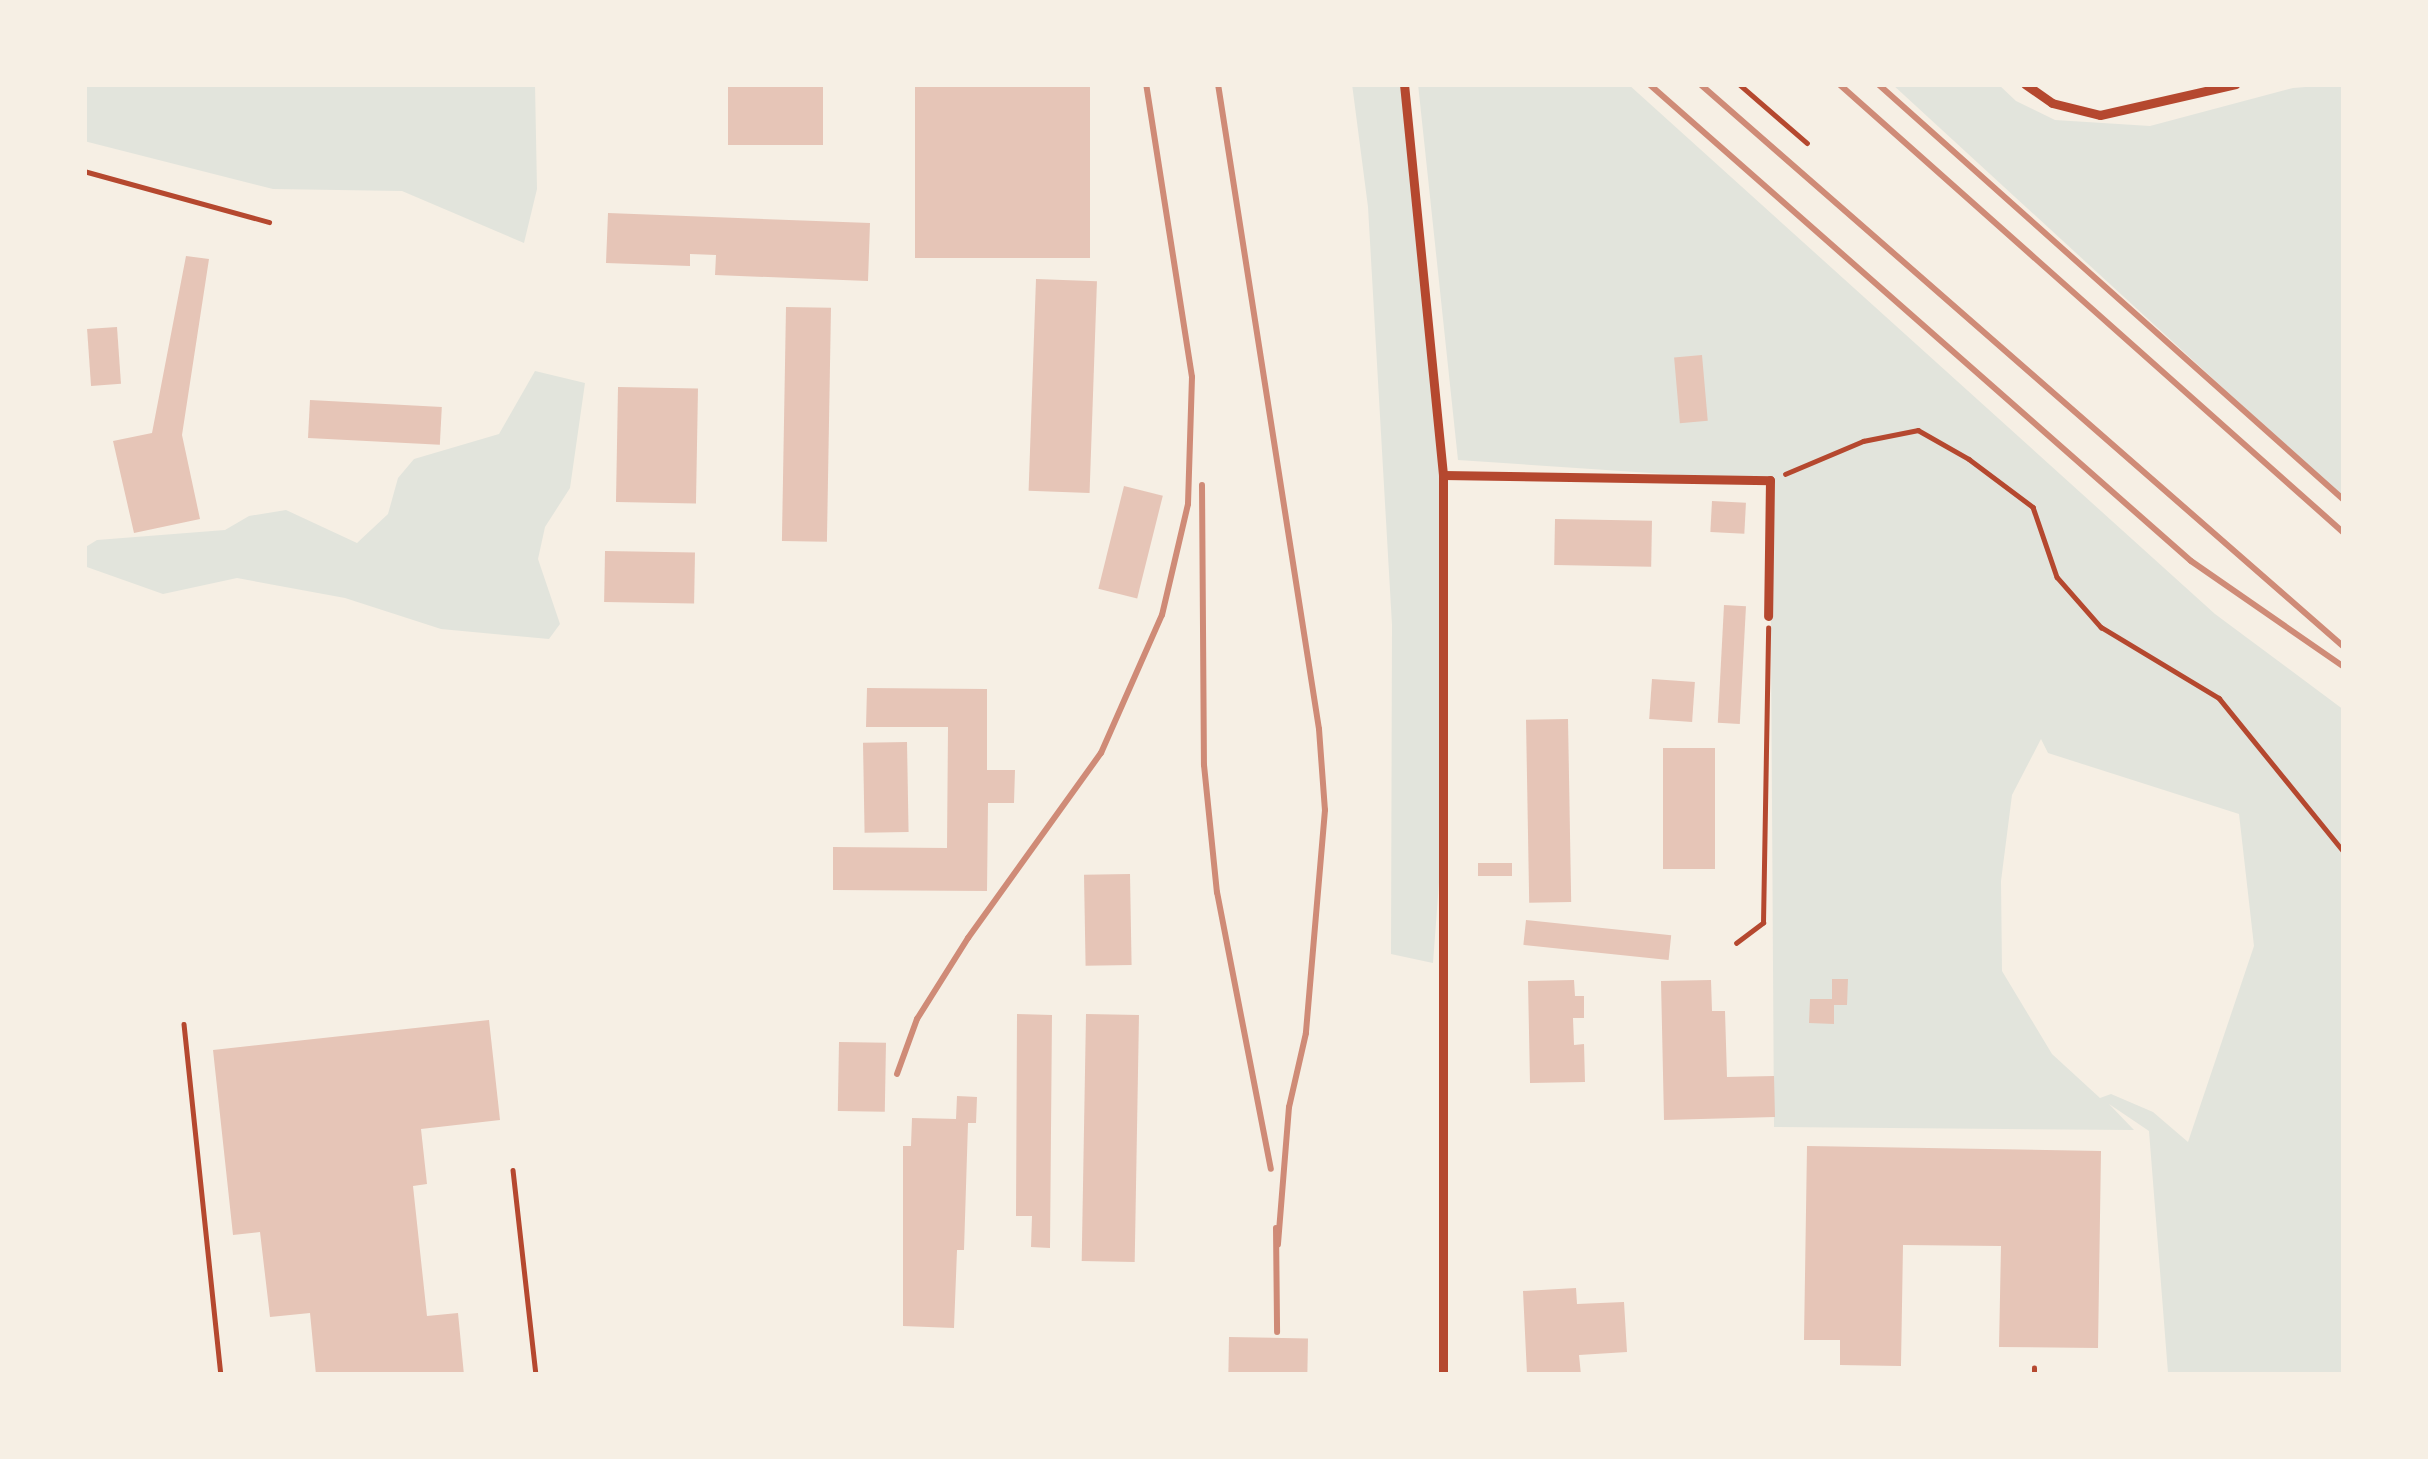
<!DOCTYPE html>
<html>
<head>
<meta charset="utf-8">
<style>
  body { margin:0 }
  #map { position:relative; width:2428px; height:1459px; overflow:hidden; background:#f6efe4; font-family:Bitter,serif }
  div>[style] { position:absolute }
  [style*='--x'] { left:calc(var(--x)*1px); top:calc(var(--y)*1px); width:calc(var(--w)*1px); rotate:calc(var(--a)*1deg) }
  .green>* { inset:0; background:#e2e4dc }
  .building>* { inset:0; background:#e6c5b7; transform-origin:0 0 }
  .path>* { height:4.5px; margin:-2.25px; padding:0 2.25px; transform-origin:2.25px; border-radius:2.25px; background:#b5482f }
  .service>* { height:4.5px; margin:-2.25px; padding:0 2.25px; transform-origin:2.25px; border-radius:2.25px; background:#b5482f }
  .minor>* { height:9px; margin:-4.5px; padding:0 4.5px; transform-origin:4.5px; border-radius:4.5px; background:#b5482f }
  .rail>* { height:6px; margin:-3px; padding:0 3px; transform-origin:3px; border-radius:3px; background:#cf8b77 }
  span { translate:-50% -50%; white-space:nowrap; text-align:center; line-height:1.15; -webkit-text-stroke:12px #f6efe4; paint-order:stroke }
  .frame { position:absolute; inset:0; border:87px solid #f6efe4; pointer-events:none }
</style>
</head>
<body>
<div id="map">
  <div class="green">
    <i style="clip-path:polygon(84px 84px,535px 84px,537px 189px,524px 243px,402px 191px,273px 189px,84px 141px)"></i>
    <i style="clip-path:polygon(1352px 84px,1404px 84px,1443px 475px,1445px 802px,1433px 963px,1391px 954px,1392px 625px,1368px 207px)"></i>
    <i style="clip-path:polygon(evenodd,1418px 84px,1628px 84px,2215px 614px,2344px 710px,2344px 1375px,2130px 1375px,2168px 1373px,2149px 1131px,2109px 1104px,2134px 1130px,1774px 1127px,1770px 481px,1458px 460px,1418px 84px,2041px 739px,2048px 753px,2239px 814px,2254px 946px,2188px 1142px,2153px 1112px,2111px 1094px,2100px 1098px,2052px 1054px,2002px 971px,2001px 881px,2012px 795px,2041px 739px)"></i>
    <i style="clip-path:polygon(1892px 84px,1998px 84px,2016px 101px,2055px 120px,2150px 126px,2293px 88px,2344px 84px,2344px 499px)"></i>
    <i style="clip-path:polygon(535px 371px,585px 383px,570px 488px,545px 527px,538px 559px,560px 624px,549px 639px,441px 629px,345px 598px,237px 578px,163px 594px,84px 566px,84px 548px,97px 540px,225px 530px,249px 516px,286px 510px,357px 543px,388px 514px,398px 478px,414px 459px,499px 434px)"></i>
  </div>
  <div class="building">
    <i style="left:728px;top:84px;width:95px;height:61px"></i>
    <i style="left:915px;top:84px;width:175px;height:174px"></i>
    <i style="clip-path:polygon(608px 213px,870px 223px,868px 281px,715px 275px,716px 255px,690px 254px,690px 266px,606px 263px)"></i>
    <i style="clip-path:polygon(186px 256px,209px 259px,182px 435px,200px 519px,134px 533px,113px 441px,152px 433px)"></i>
    <i style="left:1036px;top:279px;width:61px;height:212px;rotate:2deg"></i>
    <i style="left:786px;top:307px;width:45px;height:234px;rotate:1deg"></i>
    <i style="left:117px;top:327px;width:57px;height:30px;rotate:86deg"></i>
    <i style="left:1702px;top:355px;width:66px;height:28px;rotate:85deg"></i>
    <i style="left:618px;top:387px;width:80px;height:115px;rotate:1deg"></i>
    <i style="left:310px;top:400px;width:132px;height:38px;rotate:3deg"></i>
    <i style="left:1124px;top:486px;width:40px;height:106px;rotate:14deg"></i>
    <i style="left:1712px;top:501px;width:34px;height:31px;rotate:3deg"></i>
    <i style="left:1555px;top:519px;width:97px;height:46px;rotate:1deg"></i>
    <i style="left:605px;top:551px;width:90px;height:51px;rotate:1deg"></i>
    <i style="left:1724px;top:605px;width:22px;height:118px;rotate:3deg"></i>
    <i style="left:1652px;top:679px;width:43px;height:40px;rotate:4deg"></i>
    <i style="clip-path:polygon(867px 688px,987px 689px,987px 770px,1015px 770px,1014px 803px,988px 803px,987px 891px,833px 890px,833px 847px,947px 848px,948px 727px,866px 727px)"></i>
    <i style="left:1568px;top:719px;width:183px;height:42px;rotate:89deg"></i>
    <i style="left:907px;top:742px;width:90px;height:44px;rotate:89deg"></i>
    <i style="left:1715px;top:748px;width:121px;height:52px;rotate:90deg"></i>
    <i style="left:1478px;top:863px;width:34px;height:13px"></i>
    <i style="left:1130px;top:874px;width:91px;height:46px;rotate:89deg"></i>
    <i style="left:1526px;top:920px;width:146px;height:25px;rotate:6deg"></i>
    <i style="clip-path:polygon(1832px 979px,1848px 979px,1847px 1005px,1834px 1005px,1834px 1024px,1809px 1023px,1810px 999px,1832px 999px)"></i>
    <i style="clip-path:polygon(1574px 980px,1575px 996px,1584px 996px,1584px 1018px,1573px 1018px,1574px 1045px,1584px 1044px,1585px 1082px,1530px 1083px,1528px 981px)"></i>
    <i style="clip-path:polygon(1711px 980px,1712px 1011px,1725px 1011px,1727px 1077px,1774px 1076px,1775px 1117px,1664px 1120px,1661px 981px)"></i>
    <i style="clip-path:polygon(1017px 1014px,1052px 1015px,1050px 1248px,1031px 1247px,1032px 1216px,1016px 1216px)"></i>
    <i style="left:1086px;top:1014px;width:53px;height:247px;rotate:1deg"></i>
    <i style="clip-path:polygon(489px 1020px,500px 1120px,421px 1129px,427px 1184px,413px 1186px,427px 1316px,458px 1313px,464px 1375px,316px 1375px,310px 1313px,270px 1317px,260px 1232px,233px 1235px,213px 1050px)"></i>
    <i style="left:839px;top:1042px;width:47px;height:69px;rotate:1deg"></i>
    <i style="clip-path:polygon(957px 1096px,977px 1097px,976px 1123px,968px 1123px,964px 1250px,957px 1250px,954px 1328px,903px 1326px,903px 1146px,911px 1146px,912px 1118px,956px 1119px)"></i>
    <i style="clip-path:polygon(1807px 1146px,2101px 1151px,2098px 1348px,1999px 1347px,2001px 1246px,1903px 1245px,1901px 1366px,1840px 1365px,1840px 1340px,1804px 1340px)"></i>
    <i style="clip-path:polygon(1576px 1288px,1577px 1304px,1624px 1302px,1627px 1352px,1579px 1355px,1581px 1375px,1527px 1375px,1523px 1291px)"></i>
    <i style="left:1229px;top:1337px;width:79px;height:38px;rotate:1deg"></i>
  </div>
  <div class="path">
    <i style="--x:1739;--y:84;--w:90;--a:40.9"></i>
    <i style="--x:1785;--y:474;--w:85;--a:-22.9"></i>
    <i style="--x:1863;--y:441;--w:56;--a:-11.3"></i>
    <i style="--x:1918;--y:430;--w:59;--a:29.6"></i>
    <i style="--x:1969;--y:459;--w:80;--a:36.9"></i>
    <i style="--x:2033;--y:507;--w:74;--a:71.1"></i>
    <i style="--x:2057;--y:577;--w:67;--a:48.7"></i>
    <i style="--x:2101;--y:627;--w:138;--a:31"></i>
    <i style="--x:2219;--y:698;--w:198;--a:50.9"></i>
    <i style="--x:1736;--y:943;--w:34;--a:-37"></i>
    <i style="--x:1763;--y:923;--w:295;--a:-89"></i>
  </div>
  <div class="service">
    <i style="--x:84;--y:171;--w:192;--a:15.4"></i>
    <i style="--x:184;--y:1024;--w:353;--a:84"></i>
    <i style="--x:513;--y:1170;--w:206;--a:83.6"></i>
    <i style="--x:2034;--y:1375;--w:7;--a:-90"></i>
  </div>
  <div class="minor">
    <i style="--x:1404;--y:84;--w:393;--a:84.3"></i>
    <i style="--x:1443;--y:475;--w:900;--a:90"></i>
    <i style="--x:2025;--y:84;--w:33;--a:35"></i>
    <i style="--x:2052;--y:103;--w:49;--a:14"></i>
    <i style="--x:2100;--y:115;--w:139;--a:-12.8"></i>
    <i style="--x:1443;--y:475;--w:327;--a:0.9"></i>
    <i style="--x:1770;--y:480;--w:136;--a:90.8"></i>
  </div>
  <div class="rail">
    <i style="--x:1218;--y:84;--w:653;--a:81.1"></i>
    <i style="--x:1319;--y:729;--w:81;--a:85.8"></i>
    <i style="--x:1325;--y:810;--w:224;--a:94.9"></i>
    <i style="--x:1306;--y:1033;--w:76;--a:102.9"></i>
    <i style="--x:1289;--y:1107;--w:138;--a:94.6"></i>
    <i style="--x:1649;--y:84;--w:722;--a:41.35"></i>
    <i style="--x:2191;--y:561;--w:186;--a:34.7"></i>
    <i style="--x:1700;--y:84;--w:855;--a:41.16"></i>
    <i style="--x:1839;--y:84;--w:676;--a:41.64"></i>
    <i style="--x:1878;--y:84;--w:625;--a:41.76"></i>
    <i style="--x:1202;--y:485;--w:280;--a:89.6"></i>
    <i style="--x:1204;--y:765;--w:128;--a:84.2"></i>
    <i style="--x:1217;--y:892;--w:282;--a:79"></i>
    <i style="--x:897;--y:1074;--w:59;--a:-70"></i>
    <i style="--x:917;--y:1019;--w:96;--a:-57.8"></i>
    <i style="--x:968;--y:938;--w:228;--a:-54.3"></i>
    <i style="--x:1101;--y:753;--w:151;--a:-66.2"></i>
    <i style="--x:1162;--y:615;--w:114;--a:-76.8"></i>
    <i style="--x:1188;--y:504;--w:127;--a:-88.2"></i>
    <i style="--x:1192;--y:377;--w:297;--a:-98.9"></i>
    <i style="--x:1276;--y:1228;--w:104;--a:89.4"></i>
  </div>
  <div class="frame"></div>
</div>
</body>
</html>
